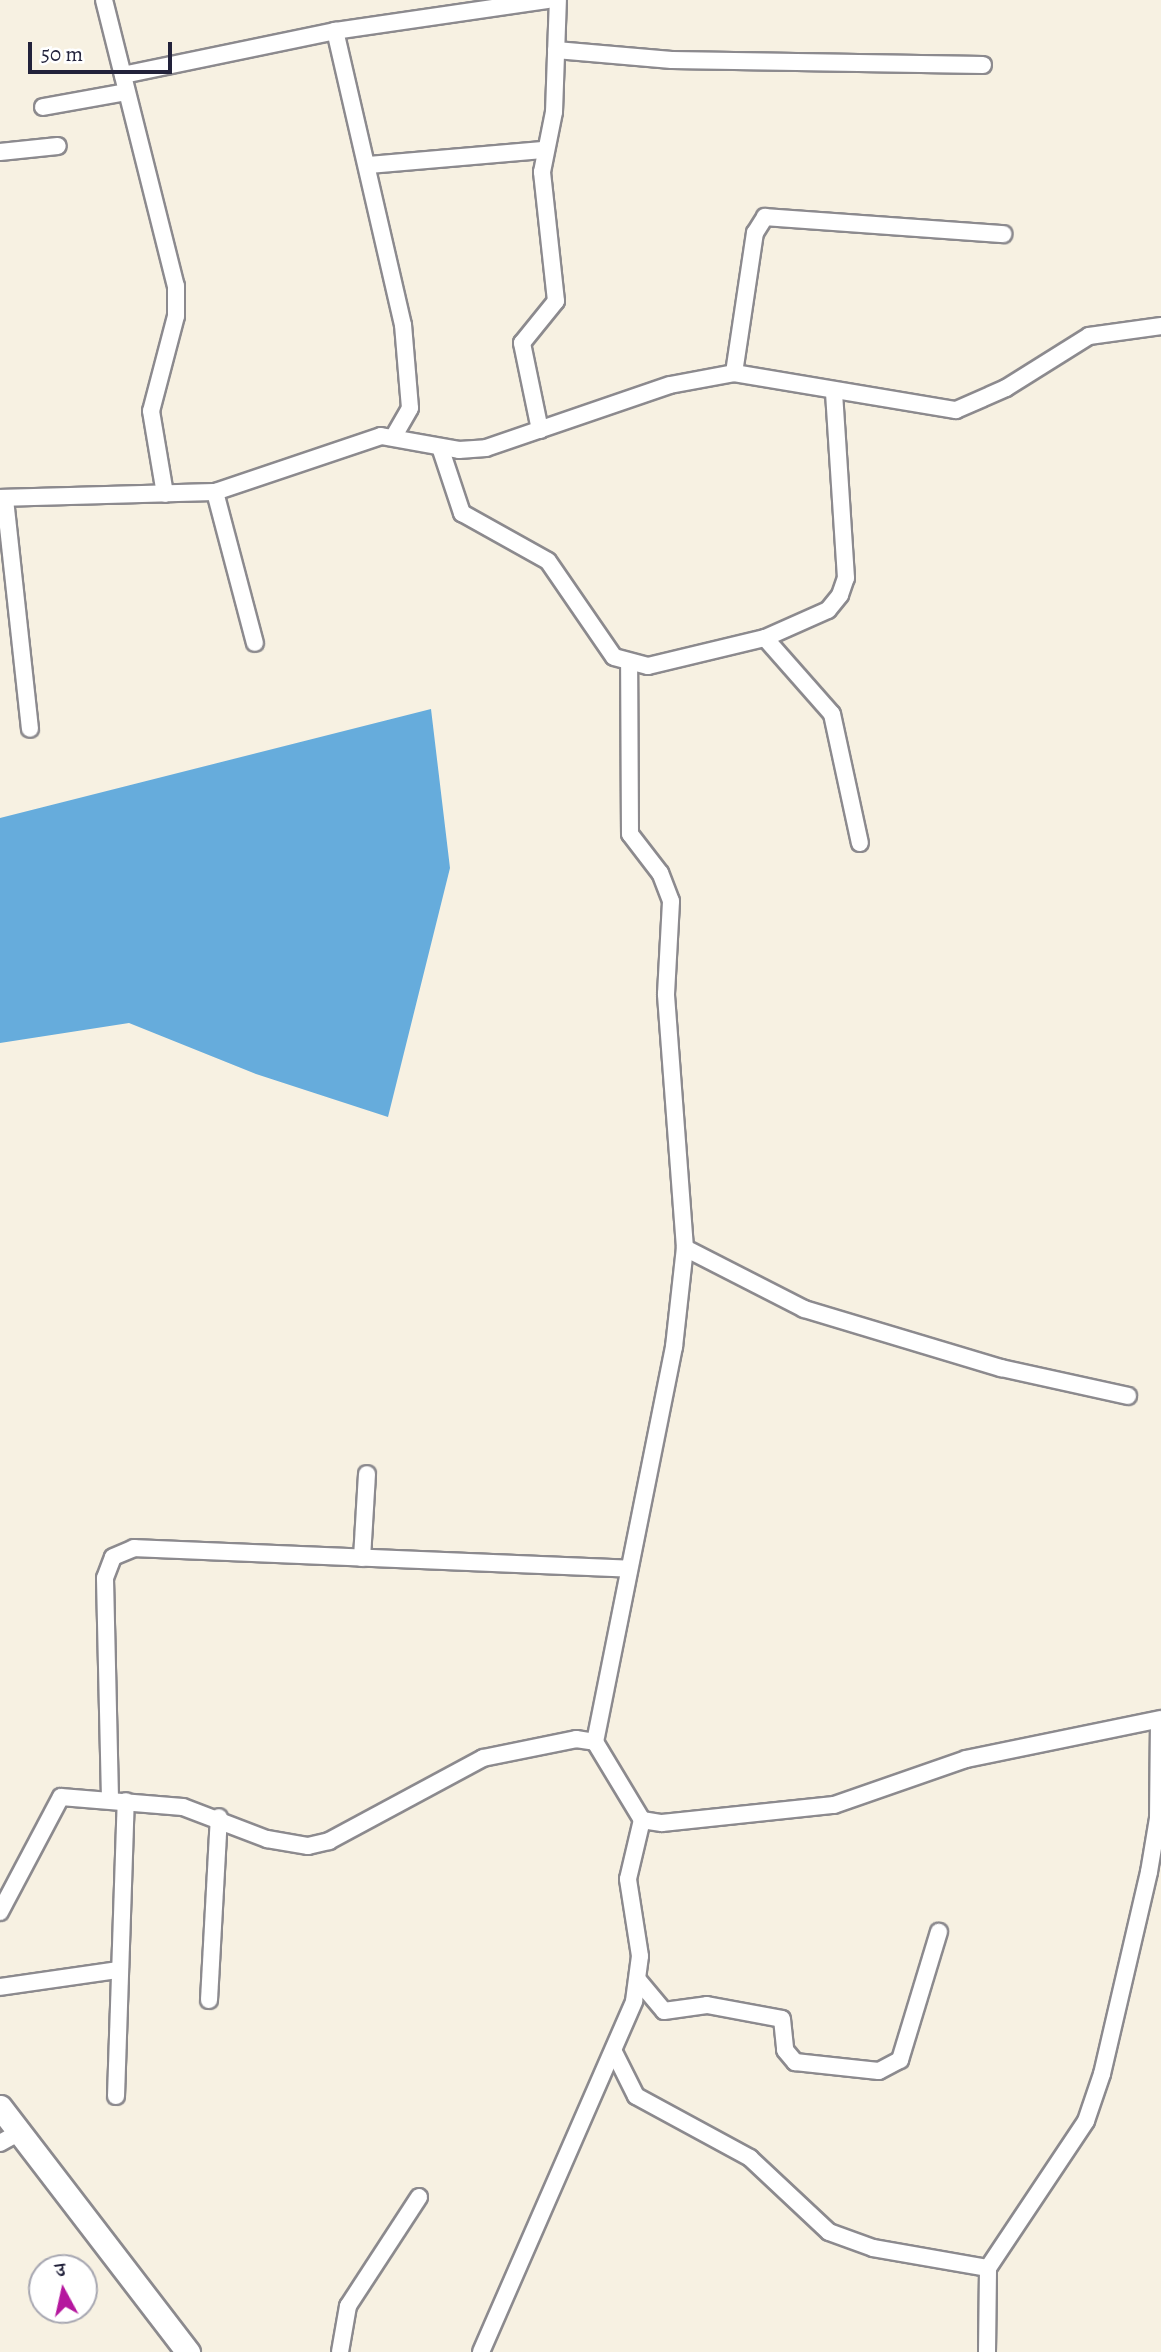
<!DOCTYPE html>
<html>
<head>
<meta charset="utf-8">
<style>
  body { margin:0 }
  #map { position:relative; width:1161px; height:2352px; overflow:hidden; background:#f7f1e2; font-family:Alegreya,"Noto Serif Devanagari",serif }
  div>[style] { position:absolute }
  [style*='--x'] { left:calc(var(--x)*1px); top:calc(var(--y)*1px); width:calc(var(--w)*1px); rotate:calc(var(--a)*1deg) }
  .water>* { inset:0; background:#66acdc }
  .roads { filter:drop-shadow(2px 0 #8c8a8e) drop-shadow(-2px 0 #8c8a8e) drop-shadow(0 2px #8c8a8e) drop-shadow(0 -2px #8c8a8e) }
  .street>* { height:16px; margin:-8px; padding:0 8px; transform-origin:8px; border-radius:8px; background:#fff }
  .secondary>* { height:23px; margin:-11.5px; padding:0 11.5px; transform-origin:11.5px; border-radius:11.5px; background:#fff }
  span { translate:-50% -50%; white-space:nowrap; text-align:center; line-height:1.15; -webkit-text-stroke:7px #fff; paint-order:stroke }
  .north { position:absolute; left:28px; top:2254px; width:70px; height:70px; box-sizing:border-box; background:#fff; border:2px solid #a7a7b1; border-radius:50%; rotate:352deg; font-size:19px; font-weight:700; line-height:28px; text-align:center; color:#22223b }
  .north::after { content:''; display:block; margin:auto; width:24px; height:32px; background:#b5179e; clip-path:polygon(50% 0,100% 100%,50% 72%,0 100%) }
  .scale { position:absolute; left:28px; top:42px; width:144px; height:32px; box-sizing:border-box; border:4px solid #22223b; border-top:0; padding-left:9px; font-size:21px; line-height:24px; white-space:nowrap; color:#22223b; -webkit-text-stroke:5px #fff; paint-order:stroke }
</style>
</head>
<body>
<div id="map">
  <div class="water">
    <i style="clip-path:polygon(431px 709px,450px 868px,388px 1117px,256px 1074px,129px 1023px,0 1043px,0 818px)"></i>
  </div>
  <div class="roads">
    <div class="street">
      <i style="--x:104;--y:0;--w:295;--a:75.9"></i>
      <i style="--x:176;--y:286;--w:30;--a:90"></i>
      <i style="--x:176;--y:316;--w:98;--a:104.7"></i>
      <i style="--x:151;--y:411;--w:84;--a:80.4"></i>
      <i style="--x:556;--y:50;--w:116;--a:4.9"></i>
      <i style="--x:672;--y:60;--w:311;--a:0.9"></i>
      <i style="--x:123;--y:75;--w:217;--a:-11.7"></i>
      <i style="--x:43;--y:107;--w:84;--a:-10.2"></i>
      <i style="--x:0;--y:152;--w:58;--a:-5.9"></i>
      <i style="--x:368;--y:165;--w:176;--a:-4.9"></i>
      <i style="--x:734;--y:373;--w:142;--a:-81.5"></i>
      <i style="--x:755;--y:233;--w:19;--a:-58"></i>
      <i style="--x:765;--y:217;--w:239;--a:4.1"></i>
      <i style="--x:540;--y:430;--w:89;--a:-101.7"></i>
      <i style="--x:522;--y:343;--w:54;--a:-51"></i>
      <i style="--x:556;--y:301;--w:130;--a:-96.2"></i>
      <i style="--x:542;--y:172;--w:61;--a:-78.7"></i>
      <i style="--x:554;--y:112;--w:112;--a:-88"></i>
      <i style="--x:394;--y:436;--w:32;--a:-60"></i>
      <i style="--x:410;--y:408;--w:83;--a:-94.8"></i>
      <i style="--x:403;--y:325;--w:302;--a:-103"></i>
      <i style="--x:335;--y:31;--w:215;--a:-8.3"></i>
      <i style="--x:440;--y:447;--w:70;--a:71.6"></i>
      <i style="--x:462;--y:513;--w:98;--a:29.2"></i>
      <i style="--x:548;--y:561;--w:116;--a:55.5"></i>
      <i style="--x:614;--y:657;--w:35;--a:15"></i>
      <i style="--x:648;--y:666;--w:120;--a:-13.5"></i>
      <i style="--x:765;--y:638;--w:69;--a:-24"></i>
      <i style="--x:828;--y:610;--w:19;--a:-51"></i>
      <i style="--x:840;--y:595;--w:18;--a:-71"></i>
      <i style="--x:846;--y:578;--w:188;--a:-93.7"></i>
      <i style="--x:215;--y:492;--w:156;--a:75.2"></i>
      <i style="--x:0;--y:498;--w:215;--a:-1.6"></i>
      <i style="--x:215;--y:492;--w:175;--a:-18.6"></i>
      <i style="--x:381;--y:436;--w:79;--a:10.2"></i>
      <i style="--x:459;--y:450;--w:27;--a:-4"></i>
      <i style="--x:486;--y:448;--w:194;--a:-18.9"></i>
      <i style="--x:670;--y:385;--w:65;--a:-10.6"></i>
      <i style="--x:734;--y:373;--w:225;--a:9.5"></i>
      <i style="--x:956;--y:410;--w:55;--a:-23.7"></i>
      <i style="--x:1006;--y:388;--w:98;--a:-32.1"></i>
      <i style="--x:1089;--y:336;--w:73;--a:-7.9"></i>
      <i style="--x:5;--y:499;--w:231;--a:83.8"></i>
      <i style="--x:765;--y:638;--w:101;--a:48.6"></i>
      <i style="--x:832;--y:714;--w:132;--a:77.8"></i>
      <i style="--x:685;--y:1248;--w:134;--a:27.1"></i>
      <i style="--x:804;--y:1309;--w:206;--a:16.7"></i>
      <i style="--x:1001;--y:1368;--w:130;--a:12.4"></i>
      <i style="--x:362;--y:1558;--w:84;--a:-86.6"></i>
      <i style="--x:595;--y:1742;--w:403;--a:-78.7"></i>
      <i style="--x:674;--y:1347;--w:100;--a:-83.7"></i>
      <i style="--x:685;--y:1248;--w:255;--a:-94.3"></i>
      <i style="--x:666;--y:994;--w:93;--a:-86.9"></i>
      <i style="--x:671;--y:901;--w:30;--a:-111"></i>
      <i style="--x:660;--y:873;--w:49;--a:-127.6"></i>
      <i style="--x:630;--y:834;--w:169;--a:-90.3"></i>
      <i style="--x:110;--y:1799;--w:221;--a:-91.3"></i>
      <i style="--x:105;--y:1578;--w:22;--a:-69"></i>
      <i style="--x:113;--y:1557;--w:23;--a:-23"></i>
      <i style="--x:134;--y:1548;--w:495;--a:2.4"></i>
      <i style="--x:0;--y:1912;--w:130;--a:-62.1"></i>
      <i style="--x:61;--y:1797;--w:122;--a:4.7"></i>
      <i style="--x:183;--y:1807;--w:90;--a:20.9"></i>
      <i style="--x:267;--y:1839;--w:42;--a:9.7"></i>
      <i style="--x:308;--y:1846;--w:22;--a:-13"></i>
      <i style="--x:329;--y:1841;--w:175;--a:-28.3"></i>
      <i style="--x:483;--y:1758;--w:95;--a:-11.5"></i>
      <i style="--x:576;--y:1739;--w:19;--a:9"></i>
      <i style="--x:595;--y:1742;--w:91;--a:58.9"></i>
      <i style="--x:642;--y:1820;--w:20;--a:9"></i>
      <i style="--x:662;--y:1823;--w:173;--a:-6"></i>
      <i style="--x:834;--y:1805;--w:140;--a:-19.2"></i>
      <i style="--x:966;--y:1759;--w:199;--a:-11.6"></i>
      <i style="--x:638;--y:1980;--w:40;--a:50"></i>
      <i style="--x:664;--y:2011;--w:43;--a:-7.9"></i>
      <i style="--x:707;--y:2005;--w:76;--a:10.6"></i>
      <i style="--x:782;--y:2019;--w:31;--a:84"></i>
      <i style="--x:785;--y:2050;--w:16;--a:50"></i>
      <i style="--x:795;--y:2062;--w:84;--a:6.1"></i>
      <i style="--x:879;--y:2071;--w:24;--a:-28"></i>
      <i style="--x:900;--y:2060;--w:134;--a:-73.1"></i>
      <i style="--x:0;--y:1987;--w:119;--a:-8.2"></i>
      <i style="--x:209;--y:2000;--w:183;--a:-86.9"></i>
      <i style="--x:614;--y:2052;--w:49;--a:63.4"></i>
      <i style="--x:636;--y:2096;--w:130;--a:28.5"></i>
      <i style="--x:750;--y:2158;--w:108;--a:43.1"></i>
      <i style="--x:829;--y:2232;--w:47;--a:20"></i>
      <i style="--x:873;--y:2248;--w:117;--a:9.9"></i>
      <i style="--x:116;--y:2096;--w:295;--a:-88.1"></i>
      <i style="--x:0;--y:2143;--w:18;--a:-29"></i>
      <i style="--x:340;--y:2352;--w:47;--a:-80.1"></i>
      <i style="--x:348;--y:2306;--w:130;--a:-56.9"></i>
      <i style="--x:481;--y:2352;--w:383;--a:-66.4"></i>
      <i style="--x:634;--y:2001;--w:45;--a:-82.4"></i>
      <i style="--x:640;--y:1956;--w:78;--a:-98.9"></i>
      <i style="--x:628;--y:1879;--w:61;--a:-76.7"></i>
      <i style="--x:987;--y:2352;--w:84;--a:-89.3"></i>
      <i style="--x:988;--y:2268;--w:177;--a:-56.3"></i>
      <i style="--x:1086;--y:2121;--w:50;--a:-71.2"></i>
      <i style="--x:1102;--y:2074;--w:207;--a:-76.9"></i>
      <i style="--x:1149;--y:1872;--w:55;--a:-80.5"></i>
      <i style="--x:1158;--y:1818;--w:98;--a:-89.4"></i>
    </div>
    <div class="secondary">
      <i style="--x:0;--y:2107;--w:309;--a:52.5"></i>
    </div>
  </div>
  <div class="north">उ</div>
  <div class="scale">50 m</div>
</div>
</body>
</html>
